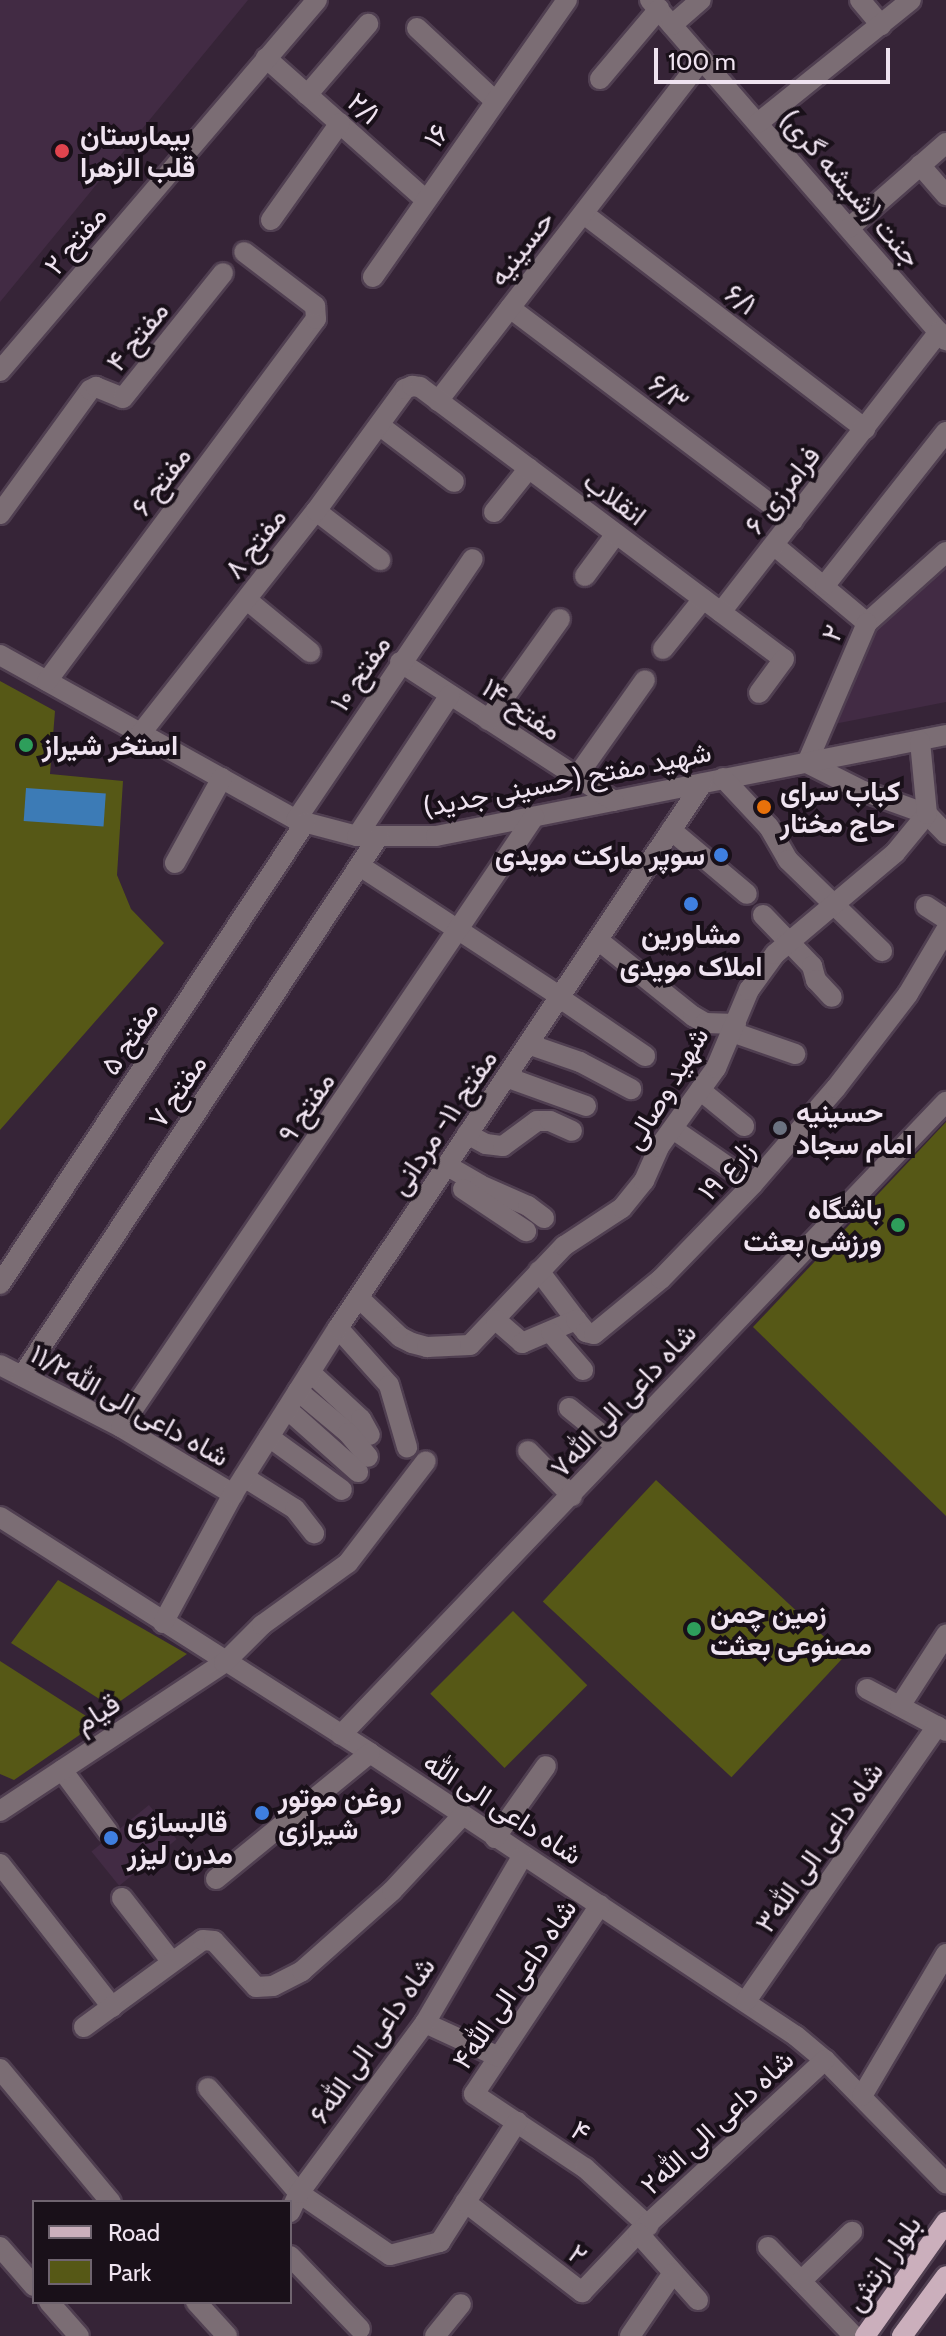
<!DOCTYPE html>
<html>
<head>
<meta charset="utf-8">
<style>
  body { margin:0 }
  #map { position:relative; width:946px; height:2336px; overflow:hidden; background:#362437; font-family:Cabin,Vazirmatn,sans-serif }
  div>[style] { position:absolute }
  [style*='--x'] { left:calc(var(--x)*1px); top:calc(var(--y)*1px); width:calc(var(--w)*1px); rotate:calc(var(--a)*1deg) }
  .built>* { inset:0; background:#422b44; transform-origin:0 0 }
  .green>* { inset:0; background:#565816; transform-origin:0 0 }
  .water>* { inset:0; background:#3c7bb6; transform-origin:0 0 }
  .roads { filter:drop-shadow(2px 0 #503f51) drop-shadow(-2px 0 #503f51) drop-shadow(0 2px #503f51) drop-shadow(0 -2px #503f51) }
  .minor>* { height:20px; margin:-10px; padding:0 10px; transform-origin:10px; border-radius:10px; background:#7b6d74 }
  .major>* { height:20px; margin:-10px; padding:0 10px; transform-origin:10px; border-radius:10px; background:#cbafbc }
  .dots>* { width:22px; height:22px; translate:-50% -50%; box-sizing:border-box; border:4px solid #191019; border-radius:50% }
  span { translate:-50% -50%; white-space:nowrap; text-align:center; line-height:1.15; -webkit-text-stroke:8px #191019; paint-order:stroke }
  .street-label { font-size:28px; color:#efe3f0 }
  .poi-label { font-size:28px; color:#efe3f0; font-weight:700 }
  .left { translate:0 -50%; text-align:left }
  .right { translate:-100% -50%; text-align:right }
  .legend { position:absolute; left:32px; top:2200px; width:260px; height:104px; box-sizing:border-box; background:#191019; border:2px solid #6f646f; margin:0; padding:10px 14px; list-style:none; font-size:24px; color:#efe3f0 }
  .legend li { display:flex; align-items:center; gap:16px; height:40px }
  .legend b { width:40px; border:2px solid #6f646f }
  .scale { position:absolute; left:654px; top:48px; width:236px; height:36px; box-sizing:border-box; border:4px solid #efe3f0; border-top:0; padding-left:10px; font-size:24px; line-height:28px; white-space:nowrap; color:#efe3f0; -webkit-text-stroke:6px #191019; paint-order:stroke }
</style>
</head>
<body>
<div id="map">
  <div class="built">
    <i style="clip-path:polygon(0 0,248px 0,0 302px)"></i>
    <i style="clip-path:polygon(946px 566px,946px 702px,834px 724px,869px 633px)"></i>
    <i style="left:149px;top:1805px;width:44px;height:74px;rotate:51deg"></i>
  </div>
  <div class="green">
    <i style="clip-path:polygon(0 681px,55px 711px,50px 774px,123px 781px,117px 875px,131px 909px,164px 943px,0 1130px)"></i>
    <i style="clip-path:polygon(946px 1122px,946px 1516px,753px 1327px)"></i>
    <i style="left:656px;top:1480px;width:258px;height:166px;rotate:43deg"></i>
    <i style="clip-path:polygon(58px 1580px,187px 1654px,112px 1707px,11px 1643px)"></i>
    <i style="left:513px;top:1611px;width:105px;height:117px;rotate:45deg"></i>
    <i style="clip-path:polygon(0 1661px,97px 1723px,14px 1780px,0 1774px)"></i>
  </div>
  <div class="water">
    <i style="left:26px;top:788px;width:80px;height:33px;rotate:4deg"></i>
  </div>
  <div class="roads">
    <div class="minor">
      <i style="--x:650;--y:0;--w:451;--a:49"></i>
      <i style="--x:860;--y:0;--w:33;--a:50"></i>
      <i style="--x:672;--y:25;--w:38;--a:-41"></i>
      <i style="--x:417;--y:28;--w:107;--a:43.1"></i>
      <i style="--x:266;--y:58;--w:213;--a:41.6"></i>
      <i style="--x:600;--y:79;--w:92;--a:-49.9"></i>
      <i style="--x:307;--y:95;--w:94;--a:-49.3"></i>
      <i style="--x:758;--y:123;--w:196;--a:-38.8"></i>
      <i style="--x:920;--y:165;--w:40;--a:49"></i>
      <i style="--x:584;--y:214;--w:354;--a:37.4"></i>
      <i style="--x:271;--y:220;--w:119;--a:-54.6"></i>
      <i style="--x:849;--y:228;--w:129;--a:-41.2"></i>
      <i style="--x:373;--y:277;--w:338;--a:-55"></i>
      <i style="--x:510;--y:308;--w:354;--a:37"></i>
      <i style="--x:0;--y:371;--w:488;--a:-49.5"></i>
      <i style="--x:438;--y:401;--w:432;--a:-52.3"></i>
      <i style="--x:379;--y:425;--w:94;--a:37.2"></i>
      <i style="--x:316;--y:511;--w:81;--a:37.4"></i>
      <i style="--x:494;--y:512;--w:56;--a:-51.5"></i>
      <i style="--x:0;--y:514;--w:153;--a:-54"></i>
      <i style="--x:90;--y:390;--w:7;--a:-27"></i>
      <i style="--x:96;--y:387;--w:29;--a:22"></i>
      <i style="--x:123;--y:398;--w:160;--a:-51.3"></i>
      <i style="--x:775;--y:546;--w:120;--a:39.9"></i>
      <i style="--x:946;--y:552;--w:106;--a:138.1"></i>
      <i style="--x:867;--y:623;--w:152;--a:113.2"></i>
      <i style="--x:807;--y:763;--w:63;--a:26.6"></i>
      <i style="--x:863;--y:791;--w:68;--a:19.8"></i>
      <i style="--x:927;--y:814;--w:28;--a:46"></i>
      <i style="--x:585;--y:576;--w:52;--a:-53.6"></i>
      <i style="--x:825;--y:585;--w:195;--a:-51.7"></i>
      <i style="--x:247;--y:600;--w:82;--a:39.5"></i>
      <i style="--x:721;--y:612;--w:355;--a:-52.1"></i>
      <i style="--x:663;--y:649;--w:64;--a:-51.3"></i>
      <i style="--x:0;--y:655;--w:339;--a:29.1"></i>
      <i style="--x:296;--y:820;--w:63;--a:14.7"></i>
      <i style="--x:357;--y:836;--w:79;--a:0"></i>
      <i style="--x:436;--y:836;--w:520;--a:-11.2"></i>
      <i style="--x:400;--y:662;--w:255;--a:33"></i>
      <i style="--x:47;--y:681;--w:451;--a:-53.4"></i>
      <i style="--x:316;--y:319;--w:13;--a:-94"></i>
      <i style="--x:315;--y:306;--w:89;--a:-142.7"></i>
      <i style="--x:488;--y:720;--w:124;--a:-54.5"></i>
      <i style="--x:141;--y:733;--w:283;--a:-51.8"></i>
      <i style="--x:316;--y:511;--w:151;--a:-53.9"></i>
      <i style="--x:405;--y:389;--w:8;--a:-23"></i>
      <i style="--x:412;--y:386;--w:8;--a:7"></i>
      <i style="--x:420;--y:387;--w:454;--a:36.8"></i>
      <i style="--x:784;--y:659;--w:42;--a:126.3"></i>
      <i style="--x:723;--y:778;--w:67;--a:46.8"></i>
      <i style="--x:769;--y:827;--w:38;--a:60"></i>
      <i style="--x:788;--y:860;--w:131;--a:44.1"></i>
      <i style="--x:575;--y:779;--w:121;--a:-54.7"></i>
      <i style="--x:296;--y:820;--w:315;--a:-55.9"></i>
      <i style="--x:671;--y:830;--w:99;--a:40.1"></i>
      <i style="--x:357;--y:836;--w:169;--a:-56.6"></i>
      <i style="--x:175;--y:863;--w:97;--a:-61.1"></i>
      <i style="--x:360;--y:866;--w:106;--a:33.1"></i>
      <i style="--x:926;--y:906;--w:24;--a:33"></i>
      <i style="--x:763;--y:915;--w:71;--a:46.1"></i>
      <i style="--x:812;--y:966;--w:15;--a:74"></i>
      <i style="--x:816;--y:980;--w:23;--a:47"></i>
      <i style="--x:460;--y:931;--w:121;--a:33.2"></i>
      <i style="--x:598;--y:940;--w:122;--a:38.7"></i>
      <i style="--x:693;--y:1016;--w:14;--a:30"></i>
      <i style="--x:705;--y:1023;--w:31;--a:2"></i>
      <i style="--x:560;--y:998;--w:103;--a:34.3"></i>
      <i style="--x:732;--y:1032;--w:67;--a:19.2"></i>
      <i style="--x:528;--y:1044;--w:55;--a:19.1"></i>
      <i style="--x:580;--y:1062;--w:58;--a:27.9"></i>
      <i style="--x:506;--y:1077;--w:85;--a:19.9"></i>
      <i style="--x:700;--y:1090;--w:57;--a:39.3"></i>
      <i style="--x:673;--y:1129;--w:81;--a:34.5"></i>
      <i style="--x:467;--y:1134;--w:21;--a:28"></i>
      <i style="--x:486;--y:1144;--w:17;--a:7"></i>
      <i style="--x:503;--y:1146;--w:42;--a:-36.3"></i>
      <i style="--x:537;--y:1121;--w:13;--a:0"></i>
      <i style="--x:550;--y:1121;--w:24;--a:24"></i>
      <i style="--x:446;--y:1165;--w:39;--a:30"></i>
      <i style="--x:480;--y:1185;--w:52;--a:23.6"></i>
      <i style="--x:528;--y:1206;--w:20;--a:37"></i>
      <i style="--x:463;--y:1189;--w:76;--a:33.7"></i>
      <i style="--x:539;--y:1271;--w:61;--a:52.9"></i>
      <i style="--x:0;--y:1284;--w:553;--a:-56.51"></i>
      <i style="--x:360;--y:1299;--w:55;--a:43.5"></i>
      <i style="--x:400;--y:1337;--w:13;--a:27"></i>
      <i style="--x:412;--y:1343;--w:16;--a:15"></i>
      <i style="--x:427;--y:1347;--w:43;--a:-2.7"></i>
      <i style="--x:470;--y:1345;--w:137;--a:-46.5"></i>
      <i style="--x:564;--y:1246;--w:69;--a:-33.2"></i>
      <i style="--x:622;--y:1208;--w:35;--a:-51"></i>
      <i style="--x:644;--y:1181;--w:37;--a:-66"></i>
      <i style="--x:659;--y:1147;--w:97;--a:-54.2"></i>
      <i style="--x:716;--y:1068;--w:85;--a:-67.1"></i>
      <i style="--x:749;--y:990;--w:44;--a:-54.2"></i>
      <i style="--x:775;--y:954;--w:157;--a:-40.1"></i>
      <i style="--x:895;--y:853;--w:50;--a:-50.6"></i>
      <i style="--x:927;--y:814;--w:73;--a:-95.5"></i>
      <i style="--x:496;--y:1320;--w:35;--a:41"></i>
      <i style="--x:522;--y:1343;--w:59;--a:-23.1"></i>
      <i style="--x:576;--y:1320;--w:16;--a:50"></i>
      <i style="--x:586;--y:1332;--w:8;--a:14"></i>
      <i style="--x:594;--y:1334;--w:87;--a:-39.4"></i>
      <i style="--x:661;--y:1279;--w:132;--a:-45.9"></i>
      <i style="--x:753;--y:1184;--w:127;--a:-49.2"></i>
      <i style="--x:836;--y:1088;--w:118;--a:-52.5"></i>
      <i style="--x:908;--y:994;--w:74;--a:-59.3"></i>
      <i style="--x:338;--y:1328;--w:76;--a:48.2"></i>
      <i style="--x:389;--y:1385;--w:65;--a:73.8"></i>
      <i style="--x:551;--y:1333;--w:49;--a:49.1"></i>
      <i style="--x:0;--y:1365;--w:136;--a:27.1"></i>
      <i style="--x:121;--y:1427;--w:131;--a:30.9"></i>
      <i style="--x:310;--y:1372;--w:69;--a:42.7"></i>
      <i style="--x:361;--y:1419;--w:18;--a:61"></i>
      <i style="--x:22;--y:1376;--w:647;--a:-56.53"></i>
      <i style="--x:298;--y:1391;--w:65;--a:40"></i>
      <i style="--x:348;--y:1433;--w:31;--a:50"></i>
      <i style="--x:569;--y:1408;--w:60;--a:39"></i>
      <i style="--x:287;--y:1409;--w:95;--a:41.6"></i>
      <i style="--x:121;--y:1427;--w:737;--a:-55.9"></i>
      <i style="--x:269;--y:1437;--w:90;--a:36"></i>
      <i style="--x:528;--y:1451;--w:63;--a:45.6"></i>
      <i style="--x:244;--y:1477;--w:60;--a:32.1"></i>
      <i style="--x:295;--y:1509;--w:31;--a:52"></i>
      <i style="--x:0;--y:1517;--w:439;--a:32.5"></i>
      <i style="--x:370;--y:1753;--w:511;--a:33.6"></i>
      <i style="--x:796;--y:2036;--w:38;--a:40"></i>
      <i style="--x:825;--y:2060;--w:173;--a:45.5"></i>
      <i style="--x:163;--y:1623;--w:147;--a:-61.5"></i>
      <i style="--x:233;--y:1494;--w:196;--a:-57.7"></i>
      <i style="--x:338;--y:1328;--w:655;--a:-56.21"></i>
      <i style="--x:867;--y:1689;--w:89;--a:28"></i>
      <i style="--x:900;--y:1706;--w:85;--a:-57.1"></i>
      <i style="--x:341;--y:1735;--w:876;--a:-46.3"></i>
      <i style="--x:62;--y:1770;--w:77;--a:53.4"></i>
      <i style="--x:0;--y:1811;--w:268;--a:-33.5"></i>
      <i style="--x:224;--y:1663;--w:54;--a:-45"></i>
      <i style="--x:262;--y:1625;--w:106;--a:-35.8"></i>
      <i style="--x:348;--y:1563;--w:128;--a:-52.6"></i>
      <i style="--x:495;--y:1838;--w:88;--a:-54.7"></i>
      <i style="--x:0;--y:1864;--w:182;--a:51.9"></i>
      <i style="--x:216;--y:1879;--w:199;--a:-39.3"></i>
      <i style="--x:122;--y:1898;--w:81;--a:52"></i>
      <i style="--x:600;--y:1905;--w:227;--a:123.7"></i>
      <i style="--x:474;--y:2094;--w:133;--a:33.7"></i>
      <i style="--x:585;--y:2168;--w:86;--a:42.6"></i>
      <i style="--x:746;--y:2001;--w:335;--a:-55.2"></i>
      <i style="--x:425;--y:2023;--w:81;--a:24.7"></i>
      <i style="--x:84;--y:2027;--w:147;--a:-36.2"></i>
      <i style="--x:203;--y:1940;--w:11;--a:5"></i>
      <i style="--x:214;--y:1941;--w:62;--a:47.6"></i>
      <i style="--x:256;--y:1987;--w:17;--a:-3"></i>
      <i style="--x:273;--y:1986;--w:33;--a:-27"></i>
      <i style="--x:302;--y:1971;--w:120;--a:-41.6"></i>
      <i style="--x:392;--y:1891;--w:101;--a:-47"></i>
      <i style="--x:0;--y:2069;--w:173;--a:50.2"></i>
      <i style="--x:208;--y:2088;--w:139;--a:49.1"></i>
      <i style="--x:299;--y:2193;--w:110;--a:34.3"></i>
      <i style="--x:390;--y:2255;--w:52;--a:-14.6"></i>
      <i style="--x:440;--y:2242;--w:143;--a:-57.3"></i>
      <i style="--x:862;--y:2096;--w:165;--a:-59.4"></i>
      <i style="--x:465;--y:2202;--w:148;--a:37.6"></i>
      <i style="--x:582;--y:2292;--w:81;--a:-46.5"></i>
      <i style="--x:638;--y:2233;--w:255;--a:-42.8"></i>
      <i style="--x:290;--y:2212;--w:21;--a:-65"></i>
      <i style="--x:299;--y:2193;--w:212;--a:-53.5"></i>
      <i style="--x:425;--y:2023;--w:192;--a:-59.7"></i>
      <i style="--x:638;--y:2233;--w:90;--a:48.2"></i>
      <i style="--x:0;--y:2247;--w:52;--a:48.9"></i>
      <i style="--x:768;--y:2247;--w:124;--a:46"></i>
      <i style="--x:290;--y:2256;--w:101;--a:46.2"></i>
      <i style="--x:801;--y:2281;--w:71;--a:-43.9"></i>
      <i style="--x:49;--y:2302;--w:45;--a:48.6"></i>
      <i style="--x:196;--y:2302;--w:46;--a:47.6"></i>
      <i style="--x:435;--y:2336;--w:41;--a:-50.9"></i>
      <i style="--x:630;--y:2336;--w:76;--a:-55.7"></i>
    </div>
    <div class="major">
      <i style="--x:865;--y:2336;--w:140;--a:-54.6"></i>
      <i style="--x:902;--y:2336;--w:74;--a:-53.7"></i>
    </div>
  </div>
  <div class="dots">
    <i style="left:62px;top:151px;background:#e0444e"></i>
    <i style="left:26px;top:745px;background:#2e9e5b"></i>
    <i style="left:764px;top:807px;background:#e8710a"></i>
    <i style="left:721px;top:855px;background:#3f7fe0"></i>
    <i style="left:691px;top:904px;background:#3f7fe0"></i>
    <i style="left:780px;top:1128px;background:#6b7280"></i>
    <i style="left:898px;top:1225px;background:#2e9e5b"></i>
    <i style="left:694px;top:1629px;background:#2e9e5b"></i>
    <i style="left:262px;top:1813px;background:#3f7fe0"></i>
    <i style="left:111px;top:1838px;background:#3f7fe0"></i>
  </div>
  <div class="street-label">
    <span style="left:364px;top:108px;rotate:42deg">۲/۱</span>
    <span style="left:436px;top:135px;rotate:-55deg">۱۶</span>
    <span style="left:851px;top:188px;rotate:49deg">جنت (شیشه گری)</span>
    <span style="left:75px;top:240px;rotate:-50deg">مفتح ۲</span>
    <span style="left:521px;top:248px;rotate:-52deg">حسینیه</span>
    <span style="left:741px;top:299px;rotate:37deg">۶/۱</span>
    <span style="left:137px;top:336px;rotate:-51deg">مفتح ۴</span>
    <span style="left:669px;top:392px;rotate:37deg">۶/۳</span>
    <span style="left:161px;top:481px;rotate:-53deg">مفتح ۶</span>
    <span style="left:782px;top:490px;rotate:-52deg">فرامرزی ۶</span>
    <span style="left:615px;top:498px;rotate:37deg">انقلاب</span>
    <span style="left:255px;top:543px;rotate:-52deg">مفتح ۸</span>
    <span style="left:832px;top:633px;rotate:-67deg">۲</span>
    <span style="left:360px;top:673px;rotate:-56deg">مفتح ۱۰</span>
    <span style="left:522px;top:709px;rotate:34deg">مفتح ۱۴</span>
    <span style="left:567px;top:779px;rotate:-11deg">شهید مفتح (حسینی جدید)</span>
    <span style="left:129px;top:1038px;rotate:-57deg">مفتح ۵</span>
    <span style="left:666px;top:1088px;rotate:-59deg">شهید وصالی</span>
    <span style="left:177px;top:1091px;rotate:-56deg">مفتح ۷</span>
    <span style="left:306px;top:1107px;rotate:-56deg">مفتح ۹</span>
    <span style="left:443px;top:1122px;rotate:-56deg">مفتح ۱۱- مردانی</span>
    <span style="left:726px;top:1170px;rotate:-48deg">۱۹ زارع</span>
    <span style="left:623px;top:1400px;rotate:-47deg">شاه داعی الی الله۷</span>
    <span style="left:130px;top:1405px;rotate:29deg">۱۱/۲شاه داعی الی الله</span>
    <span style="left:97px;top:1713px;rotate:-33deg">قیام</span>
    <span style="left:503px;top:1808px;rotate:33deg">شاه داعی الی الله</span>
    <span style="left:819px;top:1847px;rotate:-55deg">شاه داعی الی الله۳</span>
    <span style="left:514px;top:1984px;rotate:-56deg">شاه داعی الی الله۴</span>
    <span style="left:372px;top:2040px;rotate:-55deg">شاه داعی الی الله۶</span>
    <span style="left:717px;top:2122px;rotate:-43deg">شاه داعی الی الله۲</span>
    <span style="left:581px;top:2131px;rotate:34deg">۴</span>
    <span style="left:578px;top:2254px;rotate:38deg">۲</span>
    <span style="left:883px;top:2263px;rotate:-55deg">بلوار ارتش</span>
  </div>
  <div class="poi-label">
    <span class="left" style="left:80px;top:151px">بیمارستان<br>قلب الزهرا</span>
    <span class="left" style="left:42px;top:745px">استخر شیراز</span>
    <span class="left" style="left:780px;top:807px">کباب سرای<br>حاج مختار</span>
    <span class="right" style="left:705px;top:855px">سوپر مارکت مویدی</span>
    <span style="left:691px;top:950px">مشاورین<br>املاک مویدی</span>
    <span class="left" style="left:796px;top:1128px">حسینیه<br>امام سجاد</span>
    <span class="right" style="left:882px;top:1225px">باشگاه<br>ورزشی بعثت</span>
    <span class="left" style="left:710px;top:1629px">زمین چمن<br>مصنوعی بعثت</span>
    <span class="left" style="left:278px;top:1813px">روغن موتور<br>شیرازی</span>
    <span class="left" style="left:127px;top:1838px">قالبسازی<br>مدرن لیزر</span>
  </div>
  <ul class="legend">
  <li><b style="height:10px;background:#cbafbc"></b>Road</li>
  <li><b style="height:22px;background:#565816"></b>Park</li>
  </ul>
  <div class="scale">100 m</div>
</div>
</body>
</html>
